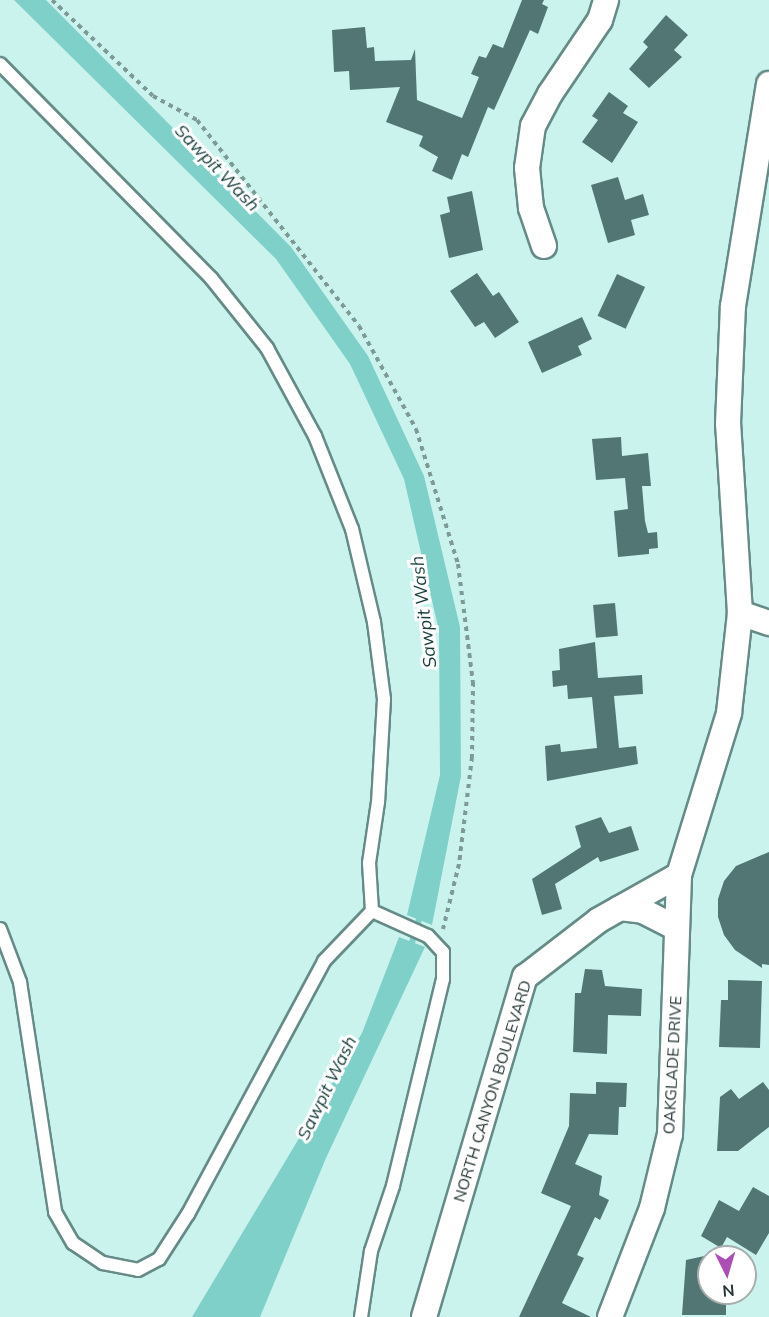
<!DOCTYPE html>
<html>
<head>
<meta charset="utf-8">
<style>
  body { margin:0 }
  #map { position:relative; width:769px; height:1317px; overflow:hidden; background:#cbf3ee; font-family:Mulish,sans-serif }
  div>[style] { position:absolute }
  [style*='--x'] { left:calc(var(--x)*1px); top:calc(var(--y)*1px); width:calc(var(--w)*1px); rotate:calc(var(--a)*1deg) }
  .water>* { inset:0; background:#7fd0c8 }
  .stream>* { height:6px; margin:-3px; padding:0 3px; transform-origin:3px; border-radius:3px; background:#7fd0c8 }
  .building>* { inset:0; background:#527673; transform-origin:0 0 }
  .path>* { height:4px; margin-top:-2px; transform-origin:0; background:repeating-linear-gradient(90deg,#7d9a96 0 4.5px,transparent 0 9px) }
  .roads { filter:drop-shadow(2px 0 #668b87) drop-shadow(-2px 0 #668b87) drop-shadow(0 2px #668b87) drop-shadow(0 -2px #668b87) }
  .lane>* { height:12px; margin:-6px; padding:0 6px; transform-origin:6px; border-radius:6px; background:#fff }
  .street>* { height:24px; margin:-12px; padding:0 12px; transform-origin:12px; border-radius:12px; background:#fff }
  span { translate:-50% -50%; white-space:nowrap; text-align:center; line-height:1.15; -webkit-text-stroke:6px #fff; paint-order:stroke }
  .street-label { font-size:16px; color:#253533 }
  .water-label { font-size:18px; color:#193f3c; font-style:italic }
  .north { position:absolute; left:697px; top:1245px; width:60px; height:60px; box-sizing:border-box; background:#fff; border:2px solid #a8aead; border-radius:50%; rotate:175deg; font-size:16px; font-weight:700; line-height:24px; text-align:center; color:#253533 }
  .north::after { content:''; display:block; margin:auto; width:21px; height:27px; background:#ad4db6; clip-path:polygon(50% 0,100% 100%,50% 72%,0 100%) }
</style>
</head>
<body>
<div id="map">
  <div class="water">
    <i style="clip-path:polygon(14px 0,46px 0,291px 247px,368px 356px,424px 476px,460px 627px,461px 776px,432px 925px,407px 915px,440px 775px,439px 631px,404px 479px,350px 364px,276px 259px)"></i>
    <i style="clip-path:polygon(399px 937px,425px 947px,326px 1158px,260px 1317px,192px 1317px,362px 1033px)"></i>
  </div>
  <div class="stream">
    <i style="--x:410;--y:949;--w:38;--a:-73"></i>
  </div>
  <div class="building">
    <i style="clip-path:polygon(522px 0,544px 0,542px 4px,548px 7px,538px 34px,530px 30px,494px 110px,488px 107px,468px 157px,462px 154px,452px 180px,432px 171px,438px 157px,419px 146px,423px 136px,386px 122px,400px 87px,350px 90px,349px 71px,334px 72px,332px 30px,365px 27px,367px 48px,374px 47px,375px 61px,411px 60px,415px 49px,417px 100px,462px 118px,479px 77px,471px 74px,479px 56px,486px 58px,493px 44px,503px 48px)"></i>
    <i style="clip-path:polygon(666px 15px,688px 35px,674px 50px,682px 57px,649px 88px,629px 69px,648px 47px,643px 42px)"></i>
    <i style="clip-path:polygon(609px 92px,628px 106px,623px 113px,638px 122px,612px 163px,582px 142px,598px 120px,592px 116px)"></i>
    <i style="clip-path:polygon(618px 177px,625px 200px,643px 194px,649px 215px,631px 220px,635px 235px,608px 243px,591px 185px)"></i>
    <i style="clip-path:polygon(472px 191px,483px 250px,449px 258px,440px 215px,450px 212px,447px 197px)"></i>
    <i style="clip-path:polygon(477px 273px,493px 296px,499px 292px,519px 322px,495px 338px,484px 322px,475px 327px,450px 291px)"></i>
    <i style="left:617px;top:274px;width:31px;height:46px;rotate:25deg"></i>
    <i style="clip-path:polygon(582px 317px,592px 339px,578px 346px,582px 355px,542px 373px,528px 342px)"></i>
    <i style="clip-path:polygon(621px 437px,622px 456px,648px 453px,651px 486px,642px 486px,645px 521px,648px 533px,657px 532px,658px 548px,649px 549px,649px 554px,618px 557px,614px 511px,628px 509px,625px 478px,596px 480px,592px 439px)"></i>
    <i style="left:615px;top:603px;width:33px;height:22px;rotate:85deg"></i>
    <i style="clip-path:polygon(595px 642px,598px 678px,642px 675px,643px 694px,614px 696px,619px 748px,636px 746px,638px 764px,547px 781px,545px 746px,560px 744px,561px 752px,597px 748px,592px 697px,568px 699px,567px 685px,553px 687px,552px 671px,560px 670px,559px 649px)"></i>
    <i style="clip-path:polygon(601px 817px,609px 833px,631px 826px,639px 850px,600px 862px,598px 857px,555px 884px,562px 909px,542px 915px,532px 879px,581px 847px,575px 826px)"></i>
    <i style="clip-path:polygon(769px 852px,769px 965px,762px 964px,762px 968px,735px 950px,724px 935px,718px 917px,718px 899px,724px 881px,736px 866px)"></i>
    <i style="clip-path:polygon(585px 969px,602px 970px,605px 986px,642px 989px,641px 1016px,608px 1015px,607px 1054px,573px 1052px,575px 993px,581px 993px)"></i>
    <i style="clip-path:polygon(728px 980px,762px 981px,760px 1048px,719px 1047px,721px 1000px,728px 1000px)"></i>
    <i style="clip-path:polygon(596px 1082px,627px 1083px,626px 1107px,619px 1107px,618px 1135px,589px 1134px,575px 1164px,602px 1176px,599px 1195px,609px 1200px,600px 1220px,595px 1217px,577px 1255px,584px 1258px,562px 1303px,591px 1317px,519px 1317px,571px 1206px,541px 1193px,569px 1126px,570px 1093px,596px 1094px)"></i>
    <i style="clip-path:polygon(763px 1082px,769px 1090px,769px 1127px,738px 1151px,717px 1151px,720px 1097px,731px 1089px,739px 1099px)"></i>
    <i style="clip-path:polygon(753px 1187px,769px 1196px,769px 1233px,756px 1255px,727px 1237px,721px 1248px,701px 1236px,719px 1200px,739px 1211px)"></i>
    <i style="clip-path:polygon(709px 1255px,709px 1293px,726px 1293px,726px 1315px,682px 1315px,686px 1260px)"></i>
  </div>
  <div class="path">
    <i style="--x:52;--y:0;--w:139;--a:43.5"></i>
    <i style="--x:153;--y:96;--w:50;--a:28.6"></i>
    <i style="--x:197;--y:120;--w:262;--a:51.8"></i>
    <i style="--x:359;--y:326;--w:118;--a:61"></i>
    <i style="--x:416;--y:429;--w:141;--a:72.7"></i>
    <i style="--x:458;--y:564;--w:119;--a:82.8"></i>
    <i style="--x:473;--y:682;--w:75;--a:90.8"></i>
    <i style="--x:472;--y:757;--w:108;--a:96.9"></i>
    <i style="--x:459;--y:864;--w:67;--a:103.8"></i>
  </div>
  <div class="roads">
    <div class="lane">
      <i style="--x:0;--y:64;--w:301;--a:45.4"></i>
      <i style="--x:211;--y:278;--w:90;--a:51.3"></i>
      <i style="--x:267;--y:348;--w:100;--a:61.4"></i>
      <i style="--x:315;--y:436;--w:100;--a:68.3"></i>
      <i style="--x:352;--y:529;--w:96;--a:76.7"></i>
      <i style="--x:374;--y:622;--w:78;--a:82.6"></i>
      <i style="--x:384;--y:699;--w:103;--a:93.3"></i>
      <i style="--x:378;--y:802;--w:62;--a:98.4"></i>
      <i style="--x:369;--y:863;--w:48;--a:86.4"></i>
      <i style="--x:372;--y:911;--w:61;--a:24.1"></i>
      <i style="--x:428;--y:936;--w:22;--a:47"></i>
      <i style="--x:443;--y:952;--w:27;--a:90"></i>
      <i style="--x:443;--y:979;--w:213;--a:103.6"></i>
      <i style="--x:393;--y:1186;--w:69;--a:108.7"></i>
      <i style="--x:371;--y:1251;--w:67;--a:98.6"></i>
      <i style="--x:0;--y:929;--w:57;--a:69.3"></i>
      <i style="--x:20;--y:982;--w:233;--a:81.3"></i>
      <i style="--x:55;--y:1212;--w:36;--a:60"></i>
      <i style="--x:73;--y:1243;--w:36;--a:34"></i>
      <i style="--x:103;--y:1263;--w:36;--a:11"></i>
      <i style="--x:138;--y:1270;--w:24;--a:-28"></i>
      <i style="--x:159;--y:1259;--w:54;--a:-57.2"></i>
      <i style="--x:188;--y:1214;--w:287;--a:-61.7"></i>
      <i style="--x:324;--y:961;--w:69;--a:-46.2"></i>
    </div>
    <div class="street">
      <i style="--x:544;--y:246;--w:40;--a:-108.9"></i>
      <i style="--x:531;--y:208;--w:40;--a:-95.7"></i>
      <i style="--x:527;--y:168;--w:42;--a:-81.9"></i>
      <i style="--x:533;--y:126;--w:36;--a:-62"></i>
      <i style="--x:550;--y:94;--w:89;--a:-56"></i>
      <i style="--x:600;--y:20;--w:21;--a:-73"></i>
      <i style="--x:740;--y:613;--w:31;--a:19"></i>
      <i style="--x:620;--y:908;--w:23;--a:7"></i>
      <i style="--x:643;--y:911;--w:38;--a:27"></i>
      <i style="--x:424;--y:1317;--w:355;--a:-73.5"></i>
      <i style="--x:525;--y:977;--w:93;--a:-37.6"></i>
      <i style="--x:599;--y:920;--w:92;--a:-29.4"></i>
      <i style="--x:610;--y:1317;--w:117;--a:-68.9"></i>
      <i style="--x:652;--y:1208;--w:76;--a:-76.3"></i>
      <i style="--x:670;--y:1134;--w:259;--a:-88"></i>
      <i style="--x:679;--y:875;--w:170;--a:-72.8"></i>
      <i style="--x:729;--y:713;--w:101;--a:-83.7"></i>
      <i style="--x:740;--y:613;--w:189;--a:-93.6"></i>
      <i style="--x:728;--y:424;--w:118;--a:-87.6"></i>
      <i style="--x:733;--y:306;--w:225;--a:-80.8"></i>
    </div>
  </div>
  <div class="street-label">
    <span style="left:672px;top:1065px;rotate:-87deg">OAKGLADE DRIVE</span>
    <span style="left:492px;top:1091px;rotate:-73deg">NORTH CANYON BOULEVARD</span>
  </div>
  <div class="water-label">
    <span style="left:217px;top:168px;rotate:46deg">Sawpit Wash</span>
    <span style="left:424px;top:612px;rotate:-97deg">Sawpit Wash</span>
    <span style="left:327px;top:1088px;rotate:-64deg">Sawpit Wash</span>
  </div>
  <div class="north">N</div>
</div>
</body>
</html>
